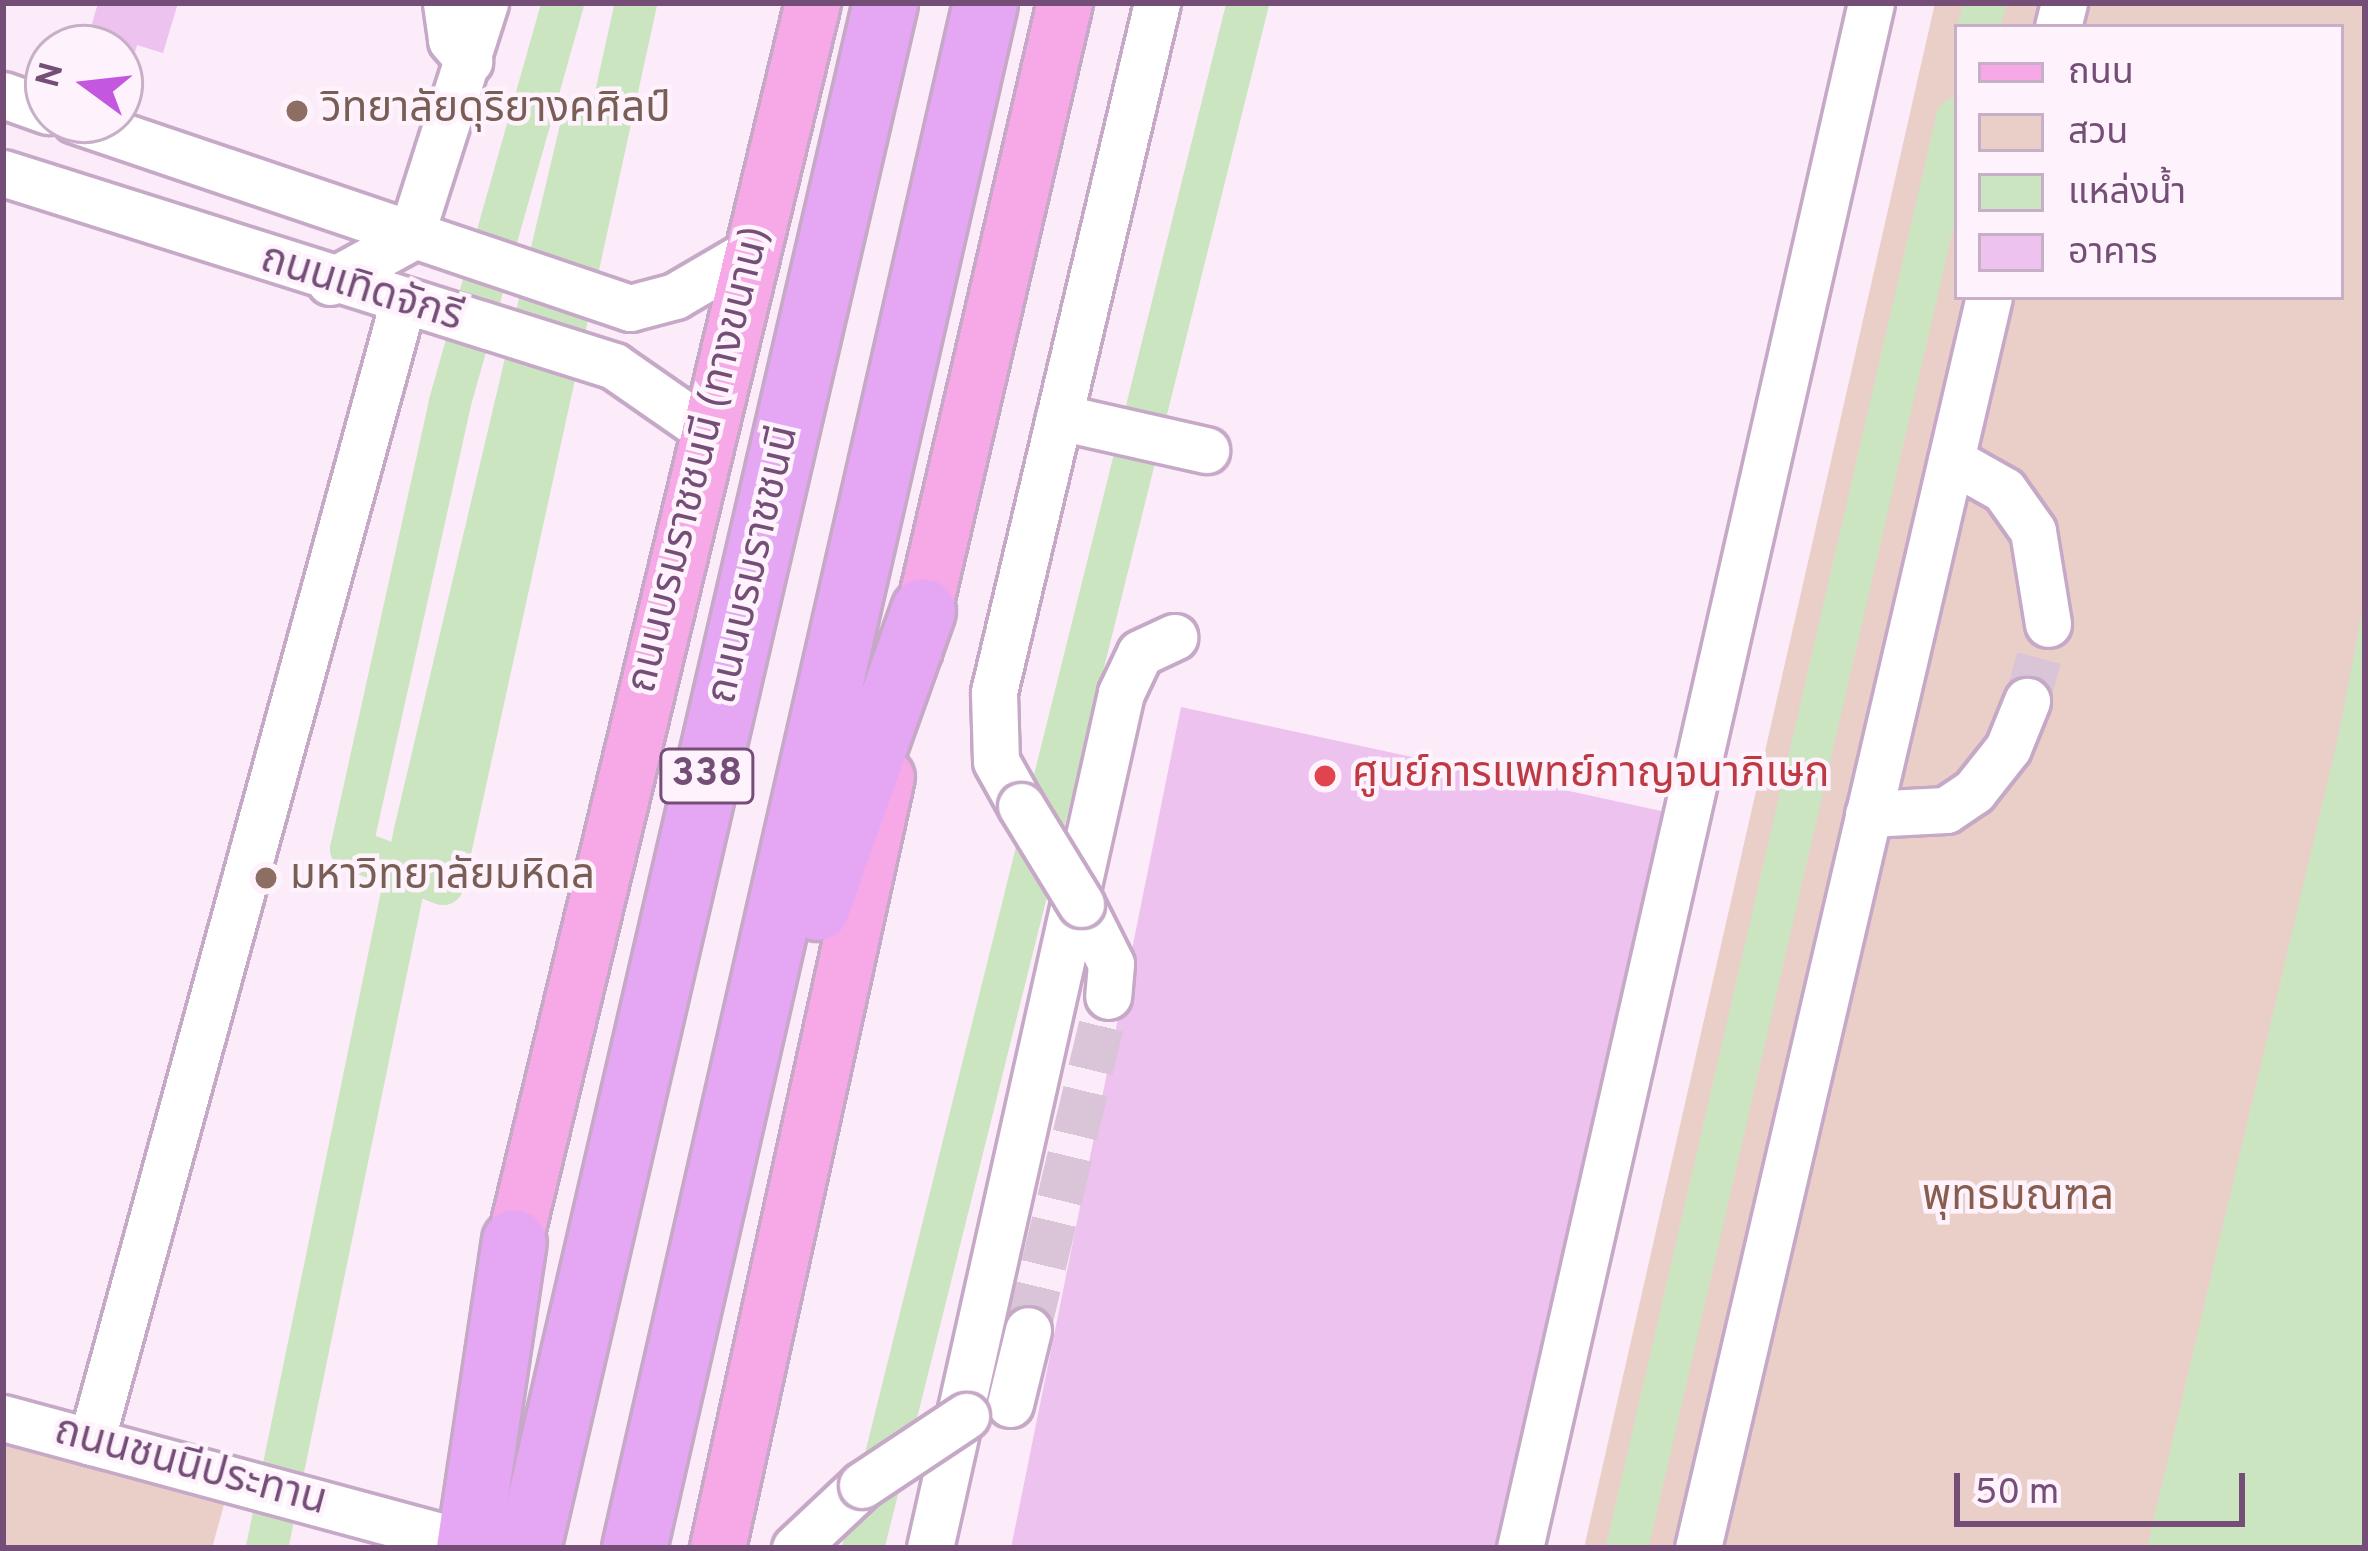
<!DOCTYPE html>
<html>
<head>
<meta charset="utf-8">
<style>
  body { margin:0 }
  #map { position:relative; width:2368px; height:1551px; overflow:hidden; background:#fcebf9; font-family:Overpass,"Noto Sans Thai",sans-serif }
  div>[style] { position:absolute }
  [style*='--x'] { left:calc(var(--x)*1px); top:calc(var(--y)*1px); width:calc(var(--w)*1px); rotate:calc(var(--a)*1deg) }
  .green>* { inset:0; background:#eacfc9 }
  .water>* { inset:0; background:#cbe5c0 }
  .canal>* { height:42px; margin:-21px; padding:0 21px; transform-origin:21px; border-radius:21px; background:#cbe5c0 }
  .building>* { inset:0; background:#edc2ee }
  .minor-tunnel>* { height:45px; margin-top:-22.5px; transform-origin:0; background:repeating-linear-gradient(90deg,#dac4d8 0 45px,transparent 0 67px) }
  .roads { filter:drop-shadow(3px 0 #c6a8c7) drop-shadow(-3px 0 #c6a8c7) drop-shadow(0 3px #c6a8c7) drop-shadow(0 -3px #c6a8c7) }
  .minor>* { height:45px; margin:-22.5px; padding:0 22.5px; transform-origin:22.5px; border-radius:22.5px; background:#fff }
  .major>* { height:54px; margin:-27px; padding:0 27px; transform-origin:27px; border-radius:27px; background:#f7a8e7 }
  .highway>* { height:63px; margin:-31.5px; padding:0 31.5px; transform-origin:31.5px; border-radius:31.5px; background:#e5a6f3 }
  .bridges { filter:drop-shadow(3px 0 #c6a8c7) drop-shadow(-3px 0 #c6a8c7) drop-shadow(0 3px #c6a8c7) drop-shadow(0 -3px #c6a8c7) }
  .minor-bridge>* { height:45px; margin:-22.5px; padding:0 22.5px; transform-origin:22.5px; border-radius:22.5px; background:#fff }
  .dots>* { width:33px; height:33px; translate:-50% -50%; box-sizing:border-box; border:6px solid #fef2fc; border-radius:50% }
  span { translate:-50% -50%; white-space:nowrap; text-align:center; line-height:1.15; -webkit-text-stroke:9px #fef2fc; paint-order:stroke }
  .shield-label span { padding:3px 9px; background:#fef2fc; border:3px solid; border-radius:9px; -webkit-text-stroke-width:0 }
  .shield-label { font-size:39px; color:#744e77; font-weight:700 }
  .education-label { font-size:42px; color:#785e54 }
  .left { translate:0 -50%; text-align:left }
  .street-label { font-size:42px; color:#744e77 }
  .health-label { font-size:42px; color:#be3a42 }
  .park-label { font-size:42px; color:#885d4d }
  .frame { position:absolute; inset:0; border:6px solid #744e77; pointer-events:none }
  .legend { position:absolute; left:1954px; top:24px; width:390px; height:276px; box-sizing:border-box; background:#fef2fc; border:3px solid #c7b0c7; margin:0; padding:15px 21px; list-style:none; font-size:36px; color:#744e77 }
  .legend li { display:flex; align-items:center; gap:24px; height:60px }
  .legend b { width:60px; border:3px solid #c7b0c7 }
  .north { position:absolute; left:24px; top:24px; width:120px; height:120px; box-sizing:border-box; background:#fef2fc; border:3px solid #c7b0c7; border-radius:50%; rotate:285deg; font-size:33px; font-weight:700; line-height:48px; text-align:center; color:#744e77 }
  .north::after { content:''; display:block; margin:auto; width:42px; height:54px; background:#c357df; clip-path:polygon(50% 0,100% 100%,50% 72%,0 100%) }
  .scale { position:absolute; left:1954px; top:1473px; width:291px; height:54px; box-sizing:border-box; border:6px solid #744e77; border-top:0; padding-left:15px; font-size:36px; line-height:42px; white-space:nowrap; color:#744e77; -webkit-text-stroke:9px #fef2fc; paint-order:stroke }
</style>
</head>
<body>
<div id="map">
  <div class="green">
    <i style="clip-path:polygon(evenodd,1935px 3px,2365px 3px,2365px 1548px,1584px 1548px,1935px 3px,1957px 27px,2341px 27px,2341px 297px,1957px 297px,1957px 27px)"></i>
    <i style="clip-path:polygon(3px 1412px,232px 1476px,212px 1548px,3px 1548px)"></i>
  </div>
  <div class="water">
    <i style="clip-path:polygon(2365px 597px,2365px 1548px,2147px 1548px,2338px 737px)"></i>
  </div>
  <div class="canal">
    <i style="--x:563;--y:3;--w:416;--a:105.8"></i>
    <i style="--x:450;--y:403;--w:457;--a:102.5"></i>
    <i style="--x:351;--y:849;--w:98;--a:20.8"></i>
    <i style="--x:443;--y:884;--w:902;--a:-77.64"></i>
    <i style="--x:1979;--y:27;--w:25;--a:-76"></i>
    <i style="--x:267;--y:1548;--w:732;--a:-78.34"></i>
    <i style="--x:415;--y:831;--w:723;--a:-76.73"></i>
    <i style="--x:863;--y:1548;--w:1592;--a:-76.01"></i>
    <i style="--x:1627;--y:1548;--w:1467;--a:-77"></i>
  </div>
  <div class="building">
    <i style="clip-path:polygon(98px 3px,178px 3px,163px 53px,137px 45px,132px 63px,120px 48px,85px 48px)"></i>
    <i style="clip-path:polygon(1181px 707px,1666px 812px,1503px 1548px,1011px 1548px)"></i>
  </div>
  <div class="minor-tunnel">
    <i style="--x:2027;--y:701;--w:80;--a:-74.7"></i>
    <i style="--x:1028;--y:1330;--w:343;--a:-76.5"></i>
  </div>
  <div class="roads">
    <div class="minor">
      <i style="--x:446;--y:3;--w:37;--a:82"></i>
      <i style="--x:451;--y:40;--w:28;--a:49"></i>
      <i style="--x:2058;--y:27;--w:25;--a:-76"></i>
      <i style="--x:3;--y:95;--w:48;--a:19.6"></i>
      <i style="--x:75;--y:120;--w:586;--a:18.71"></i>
      <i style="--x:630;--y:308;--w:47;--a:-14.9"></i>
      <i style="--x:675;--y:296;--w:89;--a:-30.3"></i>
      <i style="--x:3;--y:173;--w:641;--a:17.53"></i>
      <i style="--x:614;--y:366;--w:112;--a:34.8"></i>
      <i style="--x:330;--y:282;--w:91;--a:-28.8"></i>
      <i style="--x:410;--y:238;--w:247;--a:-72.3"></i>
      <i style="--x:1059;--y:417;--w:151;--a:12.7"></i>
      <i style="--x:1951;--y:460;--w:61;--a:29.5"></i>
      <i style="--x:2004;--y:490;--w:50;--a:54.7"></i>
      <i style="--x:2033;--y:531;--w:94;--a:80.8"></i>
      <i style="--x:1021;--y:806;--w:51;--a:-119.1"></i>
      <i style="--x:996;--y:761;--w:69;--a:-91.7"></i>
      <i style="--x:994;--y:692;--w:708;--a:-76.69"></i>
      <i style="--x:1868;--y:814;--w:78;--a:-2.9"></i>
      <i style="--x:1946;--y:810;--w:34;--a:-34"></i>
      <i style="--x:1974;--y:791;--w:55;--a:-51.7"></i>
      <i style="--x:2008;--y:748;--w:51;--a:-68"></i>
      <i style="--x:1081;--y:904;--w:67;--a:63.4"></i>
      <i style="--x:1111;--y:964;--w:32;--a:95"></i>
      <i style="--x:1010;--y:1404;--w:76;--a:-76.3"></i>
      <i style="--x:3;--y:1418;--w:460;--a:15.1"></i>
      <i style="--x:91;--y:1442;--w:1179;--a:-74.7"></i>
      <i style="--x:795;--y:1548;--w:92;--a:-43.2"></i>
      <i style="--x:930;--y:1548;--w:876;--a:-77.41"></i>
      <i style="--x:1121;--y:693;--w:44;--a:-64.6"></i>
      <i style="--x:1140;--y:653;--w:38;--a:-25"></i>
      <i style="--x:1520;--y:1548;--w:1584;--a:-77.2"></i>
      <i style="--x:1698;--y:1548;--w:1284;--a:-76.91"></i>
    </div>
    <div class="major">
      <i style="--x:915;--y:649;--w:663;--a:-76.93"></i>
      <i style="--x:505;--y:1282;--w:1316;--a:-76.46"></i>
      <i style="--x:718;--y:1548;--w:789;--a:-77.64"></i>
    </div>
    <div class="highway">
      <i style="--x:817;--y:908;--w:316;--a:-70.4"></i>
      <i style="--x:468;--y:1548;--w:310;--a:-81.5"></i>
      <i style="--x:528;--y:1548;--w:1586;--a:-76.99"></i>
      <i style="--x:634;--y:1548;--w:1584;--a:-77.2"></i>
    </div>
  </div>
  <div class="bridges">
    <div class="minor-bridge">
      <i style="--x:1021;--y:806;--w:115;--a:58.5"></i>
      <i style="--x:862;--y:1485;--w:125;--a:-33.6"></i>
    </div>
  </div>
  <div class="dots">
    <i style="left:297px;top:111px;background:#8d6e63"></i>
    <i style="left:1325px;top:776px;background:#e0444e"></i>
    <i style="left:266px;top:878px;background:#8d6e63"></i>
  </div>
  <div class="shield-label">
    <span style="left:707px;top:776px">338</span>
  </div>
  <div class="education-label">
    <span class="left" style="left:321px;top:111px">วิทยาลัยดุริยางคศิลป์</span>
    <span class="left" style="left:290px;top:878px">มหาวิทยาลัยมหิดล</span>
  </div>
  <div class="street-label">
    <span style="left:361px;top:290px;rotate:17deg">ถนนเทิดจักรี</span>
    <span style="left:701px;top:460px;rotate:-76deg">ถนนบรมราชชนนี (ทางขนาน)</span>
    <span style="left:755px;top:565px;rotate:-77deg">ถนนบรมราชชนนี</span>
    <span style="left:190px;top:1468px;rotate:15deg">ถนนชนนีประทาน</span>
  </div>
  <div class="health-label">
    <span class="left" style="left:1352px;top:776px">ศูนย์การแพทย์กาญจนาภิเษก</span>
  </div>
  <div class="park-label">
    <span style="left:2018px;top:1199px">พุทธมณฑล</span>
  </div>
  <div class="frame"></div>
  <ul class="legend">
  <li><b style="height:15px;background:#f7a8e7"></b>ถนน</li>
  <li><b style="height:33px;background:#eacfc9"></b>สวน</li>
  <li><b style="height:33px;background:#cbe5c0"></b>แหล่งน้ำ</li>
  <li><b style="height:33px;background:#edc2ee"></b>อาคาร</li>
  </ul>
  <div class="north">N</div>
  <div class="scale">50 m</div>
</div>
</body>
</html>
